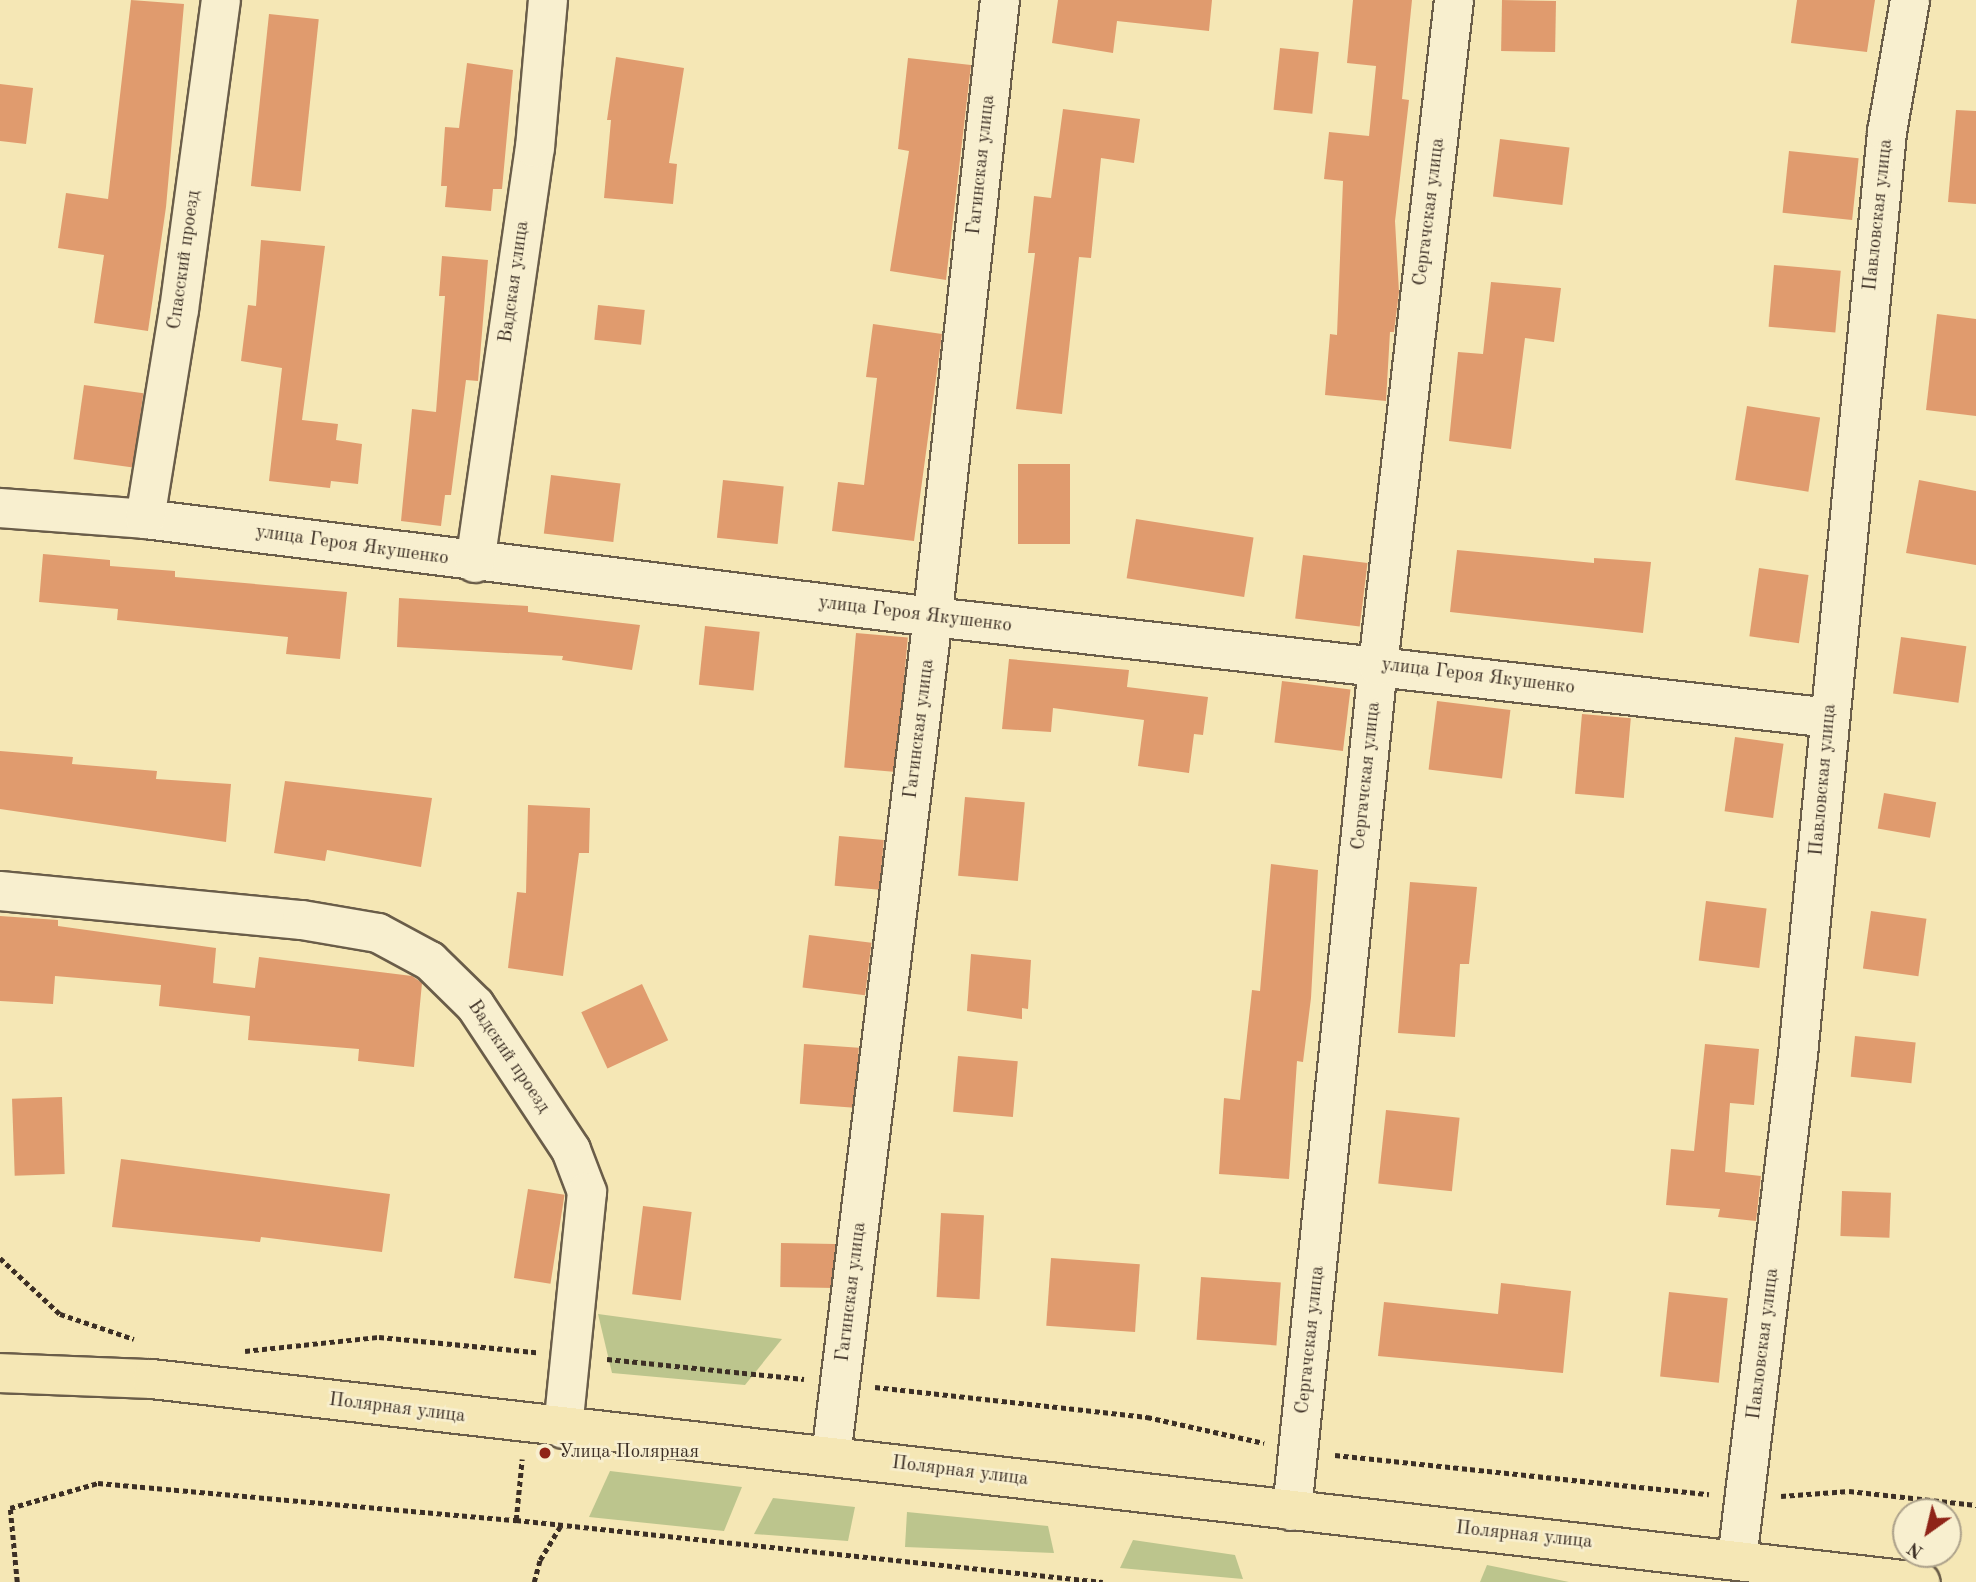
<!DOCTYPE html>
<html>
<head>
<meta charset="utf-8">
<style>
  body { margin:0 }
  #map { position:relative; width:1976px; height:1582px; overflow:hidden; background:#f5e7b5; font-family:"Old Standard TT",serif }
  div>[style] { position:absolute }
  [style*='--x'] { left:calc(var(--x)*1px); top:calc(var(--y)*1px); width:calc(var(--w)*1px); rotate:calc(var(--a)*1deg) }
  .green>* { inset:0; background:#bcc58d }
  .building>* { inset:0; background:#e09b6e; transform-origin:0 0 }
  .path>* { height:4.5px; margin-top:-2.25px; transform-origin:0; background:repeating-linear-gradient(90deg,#3c2f25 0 5px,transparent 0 8.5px) }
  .roads { filter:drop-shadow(2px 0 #6a5d49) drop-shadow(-2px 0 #6a5d49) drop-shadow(0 2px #6a5d49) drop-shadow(0 -2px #6a5d49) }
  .minor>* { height:38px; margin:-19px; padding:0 19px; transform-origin:19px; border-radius:19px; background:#f8efcf }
  .major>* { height:38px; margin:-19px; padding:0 19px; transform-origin:19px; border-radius:19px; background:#f5e7b5 }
  .dots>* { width:19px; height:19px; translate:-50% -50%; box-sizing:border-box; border:4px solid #f8efcf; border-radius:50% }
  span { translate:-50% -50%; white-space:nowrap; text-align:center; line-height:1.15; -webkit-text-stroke:5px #f8efcf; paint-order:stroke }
  .street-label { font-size:19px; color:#3c2f25 }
  .poi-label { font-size:19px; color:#3c2f25 }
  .left { translate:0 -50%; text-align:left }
  .north { position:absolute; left:1892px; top:1498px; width:70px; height:70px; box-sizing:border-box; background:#f8efcf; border:2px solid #ada28b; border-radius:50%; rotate:214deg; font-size:19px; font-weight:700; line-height:28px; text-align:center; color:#3c2f25 }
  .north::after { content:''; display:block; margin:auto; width:24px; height:32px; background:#8f2418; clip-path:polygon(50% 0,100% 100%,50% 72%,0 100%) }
</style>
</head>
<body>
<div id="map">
  <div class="green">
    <i style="clip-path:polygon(598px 1314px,782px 1339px,745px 1385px,612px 1373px)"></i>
    <i style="clip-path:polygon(610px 1471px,742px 1487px,724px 1531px,589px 1517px)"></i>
    <i style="clip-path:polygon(773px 1498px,855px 1507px,848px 1541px,754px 1534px)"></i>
    <i style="clip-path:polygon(907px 1512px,1048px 1526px,1054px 1553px,905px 1547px)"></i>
    <i style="clip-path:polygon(1133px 1540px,1235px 1555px,1243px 1579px,1120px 1568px)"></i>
    <i style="clip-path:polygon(1487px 1565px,1569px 1582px,1480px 1582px)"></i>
  </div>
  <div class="building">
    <i style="clip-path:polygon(131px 0,184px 4px,166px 207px,148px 331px,94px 323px,104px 255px,58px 248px,66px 193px,108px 199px)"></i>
    <i style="clip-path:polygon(1058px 0,1212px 0,1209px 31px,1117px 21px,1113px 53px,1052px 43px)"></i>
    <i style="clip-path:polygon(1353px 0,1412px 0,1402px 99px,1409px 100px,1395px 221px,1399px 292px,1394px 332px,1390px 332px,1386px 401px,1325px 395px,1330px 334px,1337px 335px,1343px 181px,1324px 179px,1329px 132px,1369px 136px,1376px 66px,1347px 63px)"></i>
    <i style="left:1502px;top:0;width:54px;height:51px;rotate:1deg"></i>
    <i style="clip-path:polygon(1797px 0,1875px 0,1867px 52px,1791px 43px)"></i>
    <i style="left:269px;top:14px;width:50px;height:173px;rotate:6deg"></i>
    <i style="left:1280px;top:48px;width:39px;height:62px;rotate:6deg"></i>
    <i style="clip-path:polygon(616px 57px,684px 68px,669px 163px,677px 164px,673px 204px,604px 198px,611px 120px,607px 120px)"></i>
    <i style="clip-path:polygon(908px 58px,971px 65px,946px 280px,890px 271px,909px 151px,898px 149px)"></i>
    <i style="clip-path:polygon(467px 63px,513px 70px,502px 189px,493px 189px,491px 211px,445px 207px,447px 186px,441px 186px,445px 127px,459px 128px)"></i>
    <i style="clip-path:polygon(0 84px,33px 88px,26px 144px,0 141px)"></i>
    <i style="clip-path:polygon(1063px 109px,1140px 119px,1134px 163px,1101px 158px,1091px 258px,1079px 257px,1062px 414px,1016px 409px,1035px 253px,1028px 253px,1034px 196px,1051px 198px)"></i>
    <i style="clip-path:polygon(1956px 110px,1976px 111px,1976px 204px,1948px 202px)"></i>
    <i style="left:1500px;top:139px;width:70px;height:58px;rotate:7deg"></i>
    <i style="left:1789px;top:151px;width:70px;height:62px;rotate:6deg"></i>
    <i style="clip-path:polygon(261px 240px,325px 246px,302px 420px,338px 424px,336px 440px,362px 444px,358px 484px,331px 481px,330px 488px,269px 481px,282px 368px,241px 361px,248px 305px,256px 306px)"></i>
    <i style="clip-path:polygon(442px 256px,488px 260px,478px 381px,466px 380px,451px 495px,445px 495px,441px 526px,401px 521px,412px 409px,436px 412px,445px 296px,439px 296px)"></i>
    <i style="left:1774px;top:265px;width:67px;height:62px;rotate:5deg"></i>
    <i style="clip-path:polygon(1491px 282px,1561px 288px,1554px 342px,1525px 338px,1511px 449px,1449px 441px,1458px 352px,1483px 354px)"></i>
    <i style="left:598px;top:305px;width:47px;height:35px;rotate:6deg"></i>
    <i style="clip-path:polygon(1937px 314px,1976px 319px,1976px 416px,1926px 410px)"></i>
    <i style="clip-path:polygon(873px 324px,942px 334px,914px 541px,832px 531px,838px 482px,864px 485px,877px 378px,866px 377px)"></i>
    <i style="left:84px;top:385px;width:60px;height:75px;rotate:8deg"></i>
    <i style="left:1747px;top:406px;width:74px;height:75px;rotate:9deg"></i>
    <i style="left:1018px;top:464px;width:52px;height:80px"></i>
    <i style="left:551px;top:475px;width:70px;height:59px;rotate:7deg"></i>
    <i style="left:723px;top:480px;width:61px;height:58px;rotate:6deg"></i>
    <i style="clip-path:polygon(1919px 480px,1976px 491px,1976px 565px,1906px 553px)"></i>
    <i style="left:1136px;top:519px;width:119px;height:60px;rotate:9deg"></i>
    <i style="clip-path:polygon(1457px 550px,1594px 563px,1594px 558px,1651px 562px,1643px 633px,1450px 612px)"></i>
    <i style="clip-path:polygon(43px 554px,110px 560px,110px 566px,175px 571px,175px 577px,347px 592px,340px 659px,286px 654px,288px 637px,117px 620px,118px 609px,39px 602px)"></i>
    <i style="left:1303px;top:555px;width:65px;height:64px;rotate:7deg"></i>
    <i style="left:1759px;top:568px;width:50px;height:69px;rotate:8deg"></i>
    <i style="clip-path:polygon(399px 598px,528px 606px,528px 612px,640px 625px,632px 670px,562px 660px,563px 656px,397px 647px)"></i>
    <i style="left:705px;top:626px;width:55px;height:59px;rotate:6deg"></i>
    <i style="left:856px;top:633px;width:52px;height:135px;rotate:5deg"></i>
    <i style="left:1901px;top:637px;width:66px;height:57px;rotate:8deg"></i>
    <i style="clip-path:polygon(1009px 659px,1129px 670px,1127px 687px,1208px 697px,1203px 735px,1194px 734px,1189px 773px,1138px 766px,1144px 720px,1053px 708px,1051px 732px,1002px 729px)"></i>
    <i style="left:1282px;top:681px;width:69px;height:62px;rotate:7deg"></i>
    <i style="left:1437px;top:701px;width:74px;height:69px;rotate:7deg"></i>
    <i style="left:1582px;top:714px;width:49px;height:80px;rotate:5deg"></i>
    <i style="left:1735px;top:737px;width:49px;height:75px;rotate:8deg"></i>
    <i style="clip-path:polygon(0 751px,73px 757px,72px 764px,157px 771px,156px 779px,231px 784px,226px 842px,0 809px)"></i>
    <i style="clip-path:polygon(285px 781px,432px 798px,421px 867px,327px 850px,325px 861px,274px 853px)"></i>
    <i style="left:1884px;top:793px;width:53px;height:36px;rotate:10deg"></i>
    <i style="left:965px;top:797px;width:60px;height:79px;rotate:5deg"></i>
    <i style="clip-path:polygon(528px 805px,590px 808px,589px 853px,579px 853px,563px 976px,508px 968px,517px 892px,526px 893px)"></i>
    <i style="left:839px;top:836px;width:45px;height:50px;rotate:5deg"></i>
    <i style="clip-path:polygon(1271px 864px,1318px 870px,1311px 998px,1303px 1062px,1297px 1061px,1289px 1179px,1219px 1174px,1224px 1098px,1240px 1100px,1252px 990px,1260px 991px)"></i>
    <i style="clip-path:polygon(1410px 882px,1477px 887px,1469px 964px,1460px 964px,1455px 1037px,1398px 1033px)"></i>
    <i style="left:1706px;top:901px;width:61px;height:60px;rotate:7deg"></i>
    <i style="left:1871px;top:911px;width:56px;height:58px;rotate:8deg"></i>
    <i style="clip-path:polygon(0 916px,58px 920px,58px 926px,216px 948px,213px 983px,255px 988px,259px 957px,412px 976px,422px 983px,414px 1067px,358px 1061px,359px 1049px,248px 1040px,250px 1016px,159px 1006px,161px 985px,55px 976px,53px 1004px,0 1001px)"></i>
    <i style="left:809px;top:935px;width:63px;height:53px;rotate:7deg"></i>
    <i style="clip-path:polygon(971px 954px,1031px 960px,1028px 1009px,1022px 1008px,1022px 1019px,967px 1011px)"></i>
    <i style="left:642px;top:984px;width:62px;height:67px;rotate:65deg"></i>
    <i style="left:1855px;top:1036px;width:61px;height:41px;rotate:6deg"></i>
    <i style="left:804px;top:1044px;width:55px;height:60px;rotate:4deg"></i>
    <i style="clip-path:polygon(1705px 1044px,1759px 1049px,1754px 1105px,1730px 1103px,1725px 1172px,1761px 1176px,1756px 1221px,1718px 1217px,1720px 1209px,1666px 1205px,1671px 1149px,1694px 1151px)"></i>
    <i style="left:958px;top:1056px;width:60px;height:56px;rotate:5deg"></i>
    <i style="left:62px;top:1097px;width:77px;height:50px;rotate:88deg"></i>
    <i style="left:1386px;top:1110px;width:74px;height:74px;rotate:6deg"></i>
    <i style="clip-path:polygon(121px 1159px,390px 1194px,382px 1252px,261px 1237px,260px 1242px,112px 1227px)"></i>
    <i style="left:528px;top:1189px;width:37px;height:90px;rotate:9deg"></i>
    <i style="left:1842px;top:1191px;width:49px;height:45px;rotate:2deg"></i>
    <i style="left:643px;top:1206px;width:49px;height:89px;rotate:7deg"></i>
    <i style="left:941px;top:1213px;width:43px;height:84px;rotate:3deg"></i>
    <i style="left:781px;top:1243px;width:54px;height:44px;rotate:1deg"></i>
    <i style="left:1051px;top:1258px;width:89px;height:68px;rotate:4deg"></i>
    <i style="left:1201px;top:1277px;width:80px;height:63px;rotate:4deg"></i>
    <i style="clip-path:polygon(1501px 1283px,1571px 1291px,1563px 1373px,1378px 1356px,1384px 1302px,1498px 1314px)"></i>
    <i style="left:1669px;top:1292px;width:59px;height:85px;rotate:6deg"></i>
  </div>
  <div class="path">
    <i style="--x:0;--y:1258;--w:82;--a:43"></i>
    <i style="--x:60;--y:1314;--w:78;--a:18.7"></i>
    <i style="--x:245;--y:1351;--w:135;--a:-6"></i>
    <i style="--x:379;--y:1337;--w:158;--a:5.5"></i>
    <i style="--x:607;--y:1359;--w:198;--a:5.8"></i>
    <i style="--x:875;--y:1387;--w:274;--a:6.3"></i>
    <i style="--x:1147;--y:1417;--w:120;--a:12.5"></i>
    <i style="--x:1335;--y:1455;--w:376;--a:6"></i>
    <i style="--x:1781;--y:1496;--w:68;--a:-4.2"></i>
    <i style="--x:1849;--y:1491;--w:128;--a:6.3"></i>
    <i style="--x:516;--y:1520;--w:61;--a:-84.4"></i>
    <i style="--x:17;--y:1582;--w:74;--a:-95.4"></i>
    <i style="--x:10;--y:1508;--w:91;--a:-15.9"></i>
    <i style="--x:98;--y:1483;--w:420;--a:5.1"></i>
    <i style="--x:516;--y:1520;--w:590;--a:6.03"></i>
    <i style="--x:534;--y:1582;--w:23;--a:-75"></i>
    <i style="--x:540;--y:1560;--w:41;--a:-59"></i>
  </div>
  <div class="roads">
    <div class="minor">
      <i style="--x:0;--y:508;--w:145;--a:4.3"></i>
      <i style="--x:145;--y:519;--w:794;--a:7.09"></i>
      <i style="--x:933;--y:617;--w:903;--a:6.42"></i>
      <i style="--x:145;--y:519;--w:212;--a:-80.8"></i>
      <i style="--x:179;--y:310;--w:313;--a:-82.3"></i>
      <i style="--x:475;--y:563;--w:419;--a:-81.8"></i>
      <i style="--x:535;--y:148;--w:149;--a:-85"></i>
      <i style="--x:0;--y:891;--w:303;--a:5.5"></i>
      <i style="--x:302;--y:920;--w:77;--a:9.7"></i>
      <i style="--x:378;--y:933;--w:59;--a:28.3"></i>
      <i style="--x:430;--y:961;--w:63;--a:44.4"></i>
      <i style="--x:475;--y:1005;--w:174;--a:56.5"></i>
      <i style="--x:571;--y:1150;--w:45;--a:69.1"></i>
      <i style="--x:587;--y:1192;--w:238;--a:95.8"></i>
      <i style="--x:831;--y:1457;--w:822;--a:-83.08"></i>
      <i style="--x:930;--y:641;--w:645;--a:-83.77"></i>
      <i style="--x:1292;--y:1511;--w:849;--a:-84.19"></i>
      <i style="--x:1378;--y:666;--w:670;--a:-83.49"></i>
      <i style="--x:1737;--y:1560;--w:509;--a:-83.11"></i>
      <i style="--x:1798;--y:1055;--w:927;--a:-84.49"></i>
      <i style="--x:1887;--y:132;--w:134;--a:-80.1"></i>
    </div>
    <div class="major">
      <i style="--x:0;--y:1373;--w:152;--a:2.3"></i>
      <i style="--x:152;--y:1379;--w:1780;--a:6.55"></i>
    </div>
  </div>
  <div class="dots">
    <i style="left:545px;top:1453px;background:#8f2418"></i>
  </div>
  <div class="street-label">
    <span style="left:982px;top:165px;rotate:-84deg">Гагинская улица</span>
    <span style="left:1430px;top:212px;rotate:-83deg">Сергачская улица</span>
    <span style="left:1879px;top:215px;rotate:-84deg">Павловская улица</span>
    <span style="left:185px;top:260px;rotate:-82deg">Спасский проезд</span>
    <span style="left:515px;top:282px;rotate:-82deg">Вадская улица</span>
    <span style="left:352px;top:546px;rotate:8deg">улица Героя Якушенко</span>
    <span style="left:915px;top:615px;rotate:7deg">улица Героя Якушенко</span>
    <span style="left:1478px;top:677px;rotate:7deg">улица Героя Якушенко</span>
    <span style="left:920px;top:729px;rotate:-83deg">Гагинская улица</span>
    <span style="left:1367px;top:776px;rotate:-84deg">Сергачская улица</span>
    <span style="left:1824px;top:780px;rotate:-85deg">Павловская улица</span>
    <span style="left:508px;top:1057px;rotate:56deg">Вадский проезд</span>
    <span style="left:852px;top:1292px;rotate:-83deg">Гагинская улица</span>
    <span style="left:1311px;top:1340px;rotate:-84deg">Сергачская улица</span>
    <span style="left:1764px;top:1344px;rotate:-83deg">Павловская улица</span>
    <span style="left:397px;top:1409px;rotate:7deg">Полярная улица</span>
    <span style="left:960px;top:1472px;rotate:7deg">Полярная улица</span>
    <span style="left:1524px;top:1536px;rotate:6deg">Полярная улица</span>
  </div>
  <div class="poi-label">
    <span class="left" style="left:559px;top:1453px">Улица Полярная</span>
  </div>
  <div class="north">N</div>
</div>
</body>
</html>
